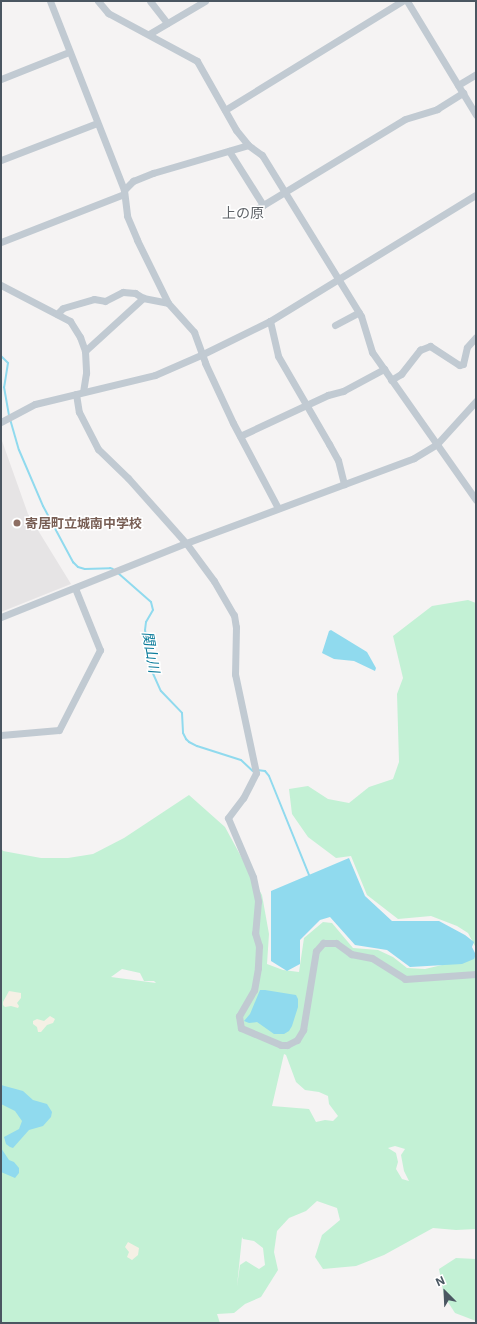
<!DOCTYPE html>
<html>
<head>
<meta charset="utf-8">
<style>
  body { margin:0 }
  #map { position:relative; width:477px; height:1324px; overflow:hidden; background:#f5f3f3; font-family:Inter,"Noto Sans JP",sans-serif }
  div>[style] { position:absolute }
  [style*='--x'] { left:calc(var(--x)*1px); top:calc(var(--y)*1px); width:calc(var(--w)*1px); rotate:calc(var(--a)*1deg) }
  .education>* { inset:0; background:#e6e4e5 }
  .green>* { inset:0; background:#c3f1d5 }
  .sand>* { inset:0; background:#f5f0e5 }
  .water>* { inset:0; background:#90daee }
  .stream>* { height:2px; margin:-1px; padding:0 1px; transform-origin:1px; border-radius:1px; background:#90daee }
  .minor>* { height:7px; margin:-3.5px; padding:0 3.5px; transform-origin:3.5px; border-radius:3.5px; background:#c1cad2 }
  .dots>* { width:11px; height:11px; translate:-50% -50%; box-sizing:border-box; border:2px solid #fff; border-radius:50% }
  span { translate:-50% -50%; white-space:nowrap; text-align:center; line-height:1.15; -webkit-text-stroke:3px #fff; paint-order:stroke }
  .education-label { font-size:13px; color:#785e54; font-weight:700 }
  .left { translate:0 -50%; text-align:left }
  .neighbourhood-label { font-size:14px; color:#5f6368 }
  .water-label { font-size:14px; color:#0c7c9b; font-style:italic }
  .frame { position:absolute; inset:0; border:2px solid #4a5661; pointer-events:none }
  .north { position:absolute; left:425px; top:1272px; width:40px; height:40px; -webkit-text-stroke:3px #fff; paint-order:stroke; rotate:336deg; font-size:11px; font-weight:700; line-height:16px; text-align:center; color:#4a5661 }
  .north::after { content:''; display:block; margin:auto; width:14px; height:18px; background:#4a5661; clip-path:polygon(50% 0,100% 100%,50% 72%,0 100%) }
</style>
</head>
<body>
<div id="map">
  <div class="education">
    <i style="clip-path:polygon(1px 438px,28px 514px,71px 584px,1px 612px)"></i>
  </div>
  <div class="green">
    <i style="clip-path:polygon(468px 600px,476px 603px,476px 948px,468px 933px,457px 926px,431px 916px,398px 919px,367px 895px,351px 856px,336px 858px,308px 837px,292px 814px,289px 789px,308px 786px,328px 799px,349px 803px,369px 787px,393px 779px,399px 762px,397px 694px,403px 678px,393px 636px,432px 606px)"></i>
    <i style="clip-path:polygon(evenodd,189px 795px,225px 827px,262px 895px,269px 934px,267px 964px,283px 970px,299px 972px,304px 938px,323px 922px,332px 923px,353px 948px,378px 950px,393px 957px,407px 968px,425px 969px,476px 957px,476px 1229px,456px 1230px,433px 1228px,384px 1255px,356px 1266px,323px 1269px,315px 1257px,322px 1235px,340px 1220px,337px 1208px,317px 1201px,306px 1211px,289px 1218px,277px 1231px,274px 1252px,278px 1270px,261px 1297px,245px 1304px,234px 1313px,217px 1314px,220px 1323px,1px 1323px,1px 848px,3px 851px,41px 858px,68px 858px,93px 854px,124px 838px,189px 795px,122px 969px,140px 973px,144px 981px,154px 981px,156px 983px,111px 977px,122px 969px,189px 795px,284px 1054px,286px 1055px,296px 1082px,305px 1090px,319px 1092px,328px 1096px,329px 1104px,338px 1116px,333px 1121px,325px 1120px,316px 1122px,309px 1109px,272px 1106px,284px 1054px,189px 795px,395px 1146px,405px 1149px,401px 1155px,404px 1171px,409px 1181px,402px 1179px,396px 1169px,398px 1162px,396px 1153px,388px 1148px,395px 1146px,189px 795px,242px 1237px,243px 1239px,254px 1241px,263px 1248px,265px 1265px,259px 1269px,246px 1261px,240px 1265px,237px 1286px,242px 1237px)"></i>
    <i style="clip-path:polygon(456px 1258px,476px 1259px,476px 1321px,455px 1313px,444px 1296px,439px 1269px)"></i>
  </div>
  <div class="sand">
    <i style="clip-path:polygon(9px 991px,21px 993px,21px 998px,17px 1003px,19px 1006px,18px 1008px,11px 1006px,5px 1007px,3px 1005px,3px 1002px)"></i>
    <i style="clip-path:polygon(50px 1016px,55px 1019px,53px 1023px,47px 1025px,41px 1032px,38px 1032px,37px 1027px,33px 1024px,33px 1021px,37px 1019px,44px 1021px)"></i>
    <i style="clip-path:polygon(128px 1242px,139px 1248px,138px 1255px,132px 1260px,127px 1257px,129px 1252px,125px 1247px)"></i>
  </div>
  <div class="water">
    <i style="clip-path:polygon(331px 630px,367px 652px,376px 668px,375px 671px,354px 661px,334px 659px,322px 653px,329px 631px)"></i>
    <i style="clip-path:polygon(349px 858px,365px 896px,392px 921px,439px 921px,465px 935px,474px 942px,472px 947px,476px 955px,474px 959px,462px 964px,410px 967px,387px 950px,355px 945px,330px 917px,320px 920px,300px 940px,300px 964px,287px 971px,271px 961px,271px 891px)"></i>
    <i style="clip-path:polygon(260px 990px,265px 990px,296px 995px,298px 999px,298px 1007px,292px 1026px,289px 1031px,284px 1034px,274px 1034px,257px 1022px,249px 1023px,244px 1021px,250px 1014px)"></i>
    <i style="clip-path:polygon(1px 1085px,23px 1091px,33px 1100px,47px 1104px,52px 1112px,51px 1117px,43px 1126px,29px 1130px,13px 1148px,10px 1147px,6px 1144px,4px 1137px,19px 1129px,22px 1121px,15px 1111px,1px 1104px)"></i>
    <i style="clip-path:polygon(1px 1148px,9px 1160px,14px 1162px,19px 1168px,19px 1173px,15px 1178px,1px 1172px)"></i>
  </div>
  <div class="stream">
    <i style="--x:1;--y:356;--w:10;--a:45"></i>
    <i style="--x:8;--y:363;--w:24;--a:99"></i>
    <i style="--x:4;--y:387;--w:28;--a:80"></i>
    <i style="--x:10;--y:419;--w:32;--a:74"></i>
    <i style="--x:19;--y:450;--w:61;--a:66.8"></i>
    <i style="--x:43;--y:506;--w:64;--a:61.8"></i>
    <i style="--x:73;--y:562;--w:7;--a:45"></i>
    <i style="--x:78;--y:567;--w:7;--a:16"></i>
    <i style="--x:85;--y:569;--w:25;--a:-2"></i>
    <i style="--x:110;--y:568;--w:3;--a:18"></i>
    <i style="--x:118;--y:573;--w:44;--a:41.3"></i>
    <i style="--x:151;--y:602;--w:8;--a:76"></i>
    <i style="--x:153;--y:610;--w:14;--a:120"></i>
    <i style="--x:146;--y:622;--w:8;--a:97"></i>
    <i style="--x:145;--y:630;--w:39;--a:81"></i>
    <i style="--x:151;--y:669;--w:24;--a:66"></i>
    <i style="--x:161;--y:691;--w:30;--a:46"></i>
    <i style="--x:182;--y:713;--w:20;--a:87"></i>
    <i style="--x:183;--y:733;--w:7;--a:63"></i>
    <i style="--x:186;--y:739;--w:4;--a:45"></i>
    <i style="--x:189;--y:742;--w:9;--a:27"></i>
    <i style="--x:197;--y:746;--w:46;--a:17.7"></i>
    <i style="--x:241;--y:760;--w:16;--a:43"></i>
    <i style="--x:257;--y:770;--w:8;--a:7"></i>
    <i style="--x:265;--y:771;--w:6;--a:51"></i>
    <i style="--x:269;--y:776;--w:107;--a:68"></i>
  </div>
  <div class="minor">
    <i style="--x:50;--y:1;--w:203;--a:68.6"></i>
    <i style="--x:124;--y:190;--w:26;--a:83"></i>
    <i style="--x:127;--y:216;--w:26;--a:67"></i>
    <i style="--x:137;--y:240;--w:70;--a:63.8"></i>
    <i style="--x:168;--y:303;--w:39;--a:48"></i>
    <i style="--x:194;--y:332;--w:33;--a:70"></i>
    <i style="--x:205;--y:363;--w:66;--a:65"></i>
    <i style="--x:233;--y:423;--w:96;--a:62.1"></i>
    <i style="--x:98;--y:1;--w:16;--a:50"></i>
    <i style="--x:108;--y:13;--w:101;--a:28.3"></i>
    <i style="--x:197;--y:61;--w:79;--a:60.5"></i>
    <i style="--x:236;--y:130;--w:19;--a:51"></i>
    <i style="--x:248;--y:145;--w:17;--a:36"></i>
    <i style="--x:262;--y:155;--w:189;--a:58.4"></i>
    <i style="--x:361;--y:316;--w:38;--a:73"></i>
    <i style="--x:372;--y:352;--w:181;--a:54.9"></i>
    <i style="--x:150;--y:1;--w:28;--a:52"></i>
    <i style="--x:407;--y:1;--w:133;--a:58.8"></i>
    <i style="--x:149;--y:34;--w:65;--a:-30.5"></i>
    <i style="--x:1;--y:79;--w:73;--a:-21.7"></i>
    <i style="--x:458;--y:85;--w:21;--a:-31"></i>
    <i style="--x:225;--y:110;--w:208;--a:-31.6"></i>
    <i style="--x:229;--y:151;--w:64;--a:57.8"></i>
    <i style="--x:1;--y:160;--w:103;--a:-21.1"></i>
    <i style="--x:124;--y:190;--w:13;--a:-45"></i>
    <i style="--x:133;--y:181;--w:22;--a:-22"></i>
    <i style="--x:153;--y:173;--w:99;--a:-16.4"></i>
    <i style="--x:255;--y:210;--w:175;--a:-31.2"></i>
    <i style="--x:405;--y:119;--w:34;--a:-17"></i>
    <i style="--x:437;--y:109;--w:31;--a:-32"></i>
    <i style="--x:1;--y:242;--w:132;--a:-21.3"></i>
    <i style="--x:1;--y:285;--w:78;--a:27.6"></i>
    <i style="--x:70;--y:321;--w:19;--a:58"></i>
    <i style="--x:80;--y:337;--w:15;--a:70"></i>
    <i style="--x:85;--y:351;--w:22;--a:87"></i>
    <i style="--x:86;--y:373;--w:19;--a:99"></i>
    <i style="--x:57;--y:314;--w:8;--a:-45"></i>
    <i style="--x:63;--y:308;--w:32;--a:-16"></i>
    <i style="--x:94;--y:299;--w:11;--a:10"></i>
    <i style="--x:105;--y:301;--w:20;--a:-27"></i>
    <i style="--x:123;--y:292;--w:12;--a:5"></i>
    <i style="--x:135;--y:293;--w:9;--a:32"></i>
    <i style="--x:143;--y:298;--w:25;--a:11"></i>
    <i style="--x:270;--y:321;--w:36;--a:77"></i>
    <i style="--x:278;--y:356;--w:102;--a:59.9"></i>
    <i style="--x:329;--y:444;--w:18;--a:61"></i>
    <i style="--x:338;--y:460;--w:25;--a:76"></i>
    <i style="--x:335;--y:325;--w:27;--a:-28"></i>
    <i style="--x:85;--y:351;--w:79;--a:-42.4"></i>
    <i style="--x:391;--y:380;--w:12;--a:-31"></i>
    <i style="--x:401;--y:374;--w:31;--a:-52"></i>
    <i style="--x:420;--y:350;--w:11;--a:-22"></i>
    <i style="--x:430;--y:346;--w:35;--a:33"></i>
    <i style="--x:459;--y:365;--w:4;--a:-14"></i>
    <i style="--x:463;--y:364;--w:17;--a:-77"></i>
    <i style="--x:467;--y:347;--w:13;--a:-48"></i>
    <i style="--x:76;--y:394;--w:18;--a:81"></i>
    <i style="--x:79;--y:412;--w:42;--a:62.8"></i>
    <i style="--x:98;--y:449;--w:42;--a:44"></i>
    <i style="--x:128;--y:478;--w:87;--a:48.3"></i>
    <i style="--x:186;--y:543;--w:47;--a:53.6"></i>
    <i style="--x:214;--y:581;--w:39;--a:60"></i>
    <i style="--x:234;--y:615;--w:12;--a:81"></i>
    <i style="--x:236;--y:627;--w:47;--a:91.2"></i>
    <i style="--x:235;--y:674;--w:101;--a:78"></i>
    <i style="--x:256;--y:773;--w:28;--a:117"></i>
    <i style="--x:243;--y:798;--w:25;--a:127"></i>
    <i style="--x:228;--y:818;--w:64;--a:67"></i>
    <i style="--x:253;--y:877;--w:25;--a:78"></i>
    <i style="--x:258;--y:901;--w:32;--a:95"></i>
    <i style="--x:255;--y:933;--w:14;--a:73"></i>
    <i style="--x:259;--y:946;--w:22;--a:93"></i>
    <i style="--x:258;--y:968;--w:22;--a:100"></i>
    <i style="--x:254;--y:990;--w:30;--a:120"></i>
    <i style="--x:239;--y:1016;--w:12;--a:81"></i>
    <i style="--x:241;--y:1028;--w:43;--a:23"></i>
    <i style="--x:281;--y:1045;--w:6;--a:0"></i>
    <i style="--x:287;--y:1045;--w:11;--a:-27"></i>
    <i style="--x:297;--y:1040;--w:12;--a:-59"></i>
    <i style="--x:303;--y:1030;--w:80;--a:-80.7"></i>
    <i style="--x:316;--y:951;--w:11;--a:-49"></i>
    <i style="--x:323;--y:943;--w:13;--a:0"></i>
    <i style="--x:336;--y:943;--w:19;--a:36"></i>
    <i style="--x:351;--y:954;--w:21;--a:11"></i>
    <i style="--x:372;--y:958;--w:39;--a:32"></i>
    <i style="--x:405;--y:979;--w:71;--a:-4"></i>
    <i style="--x:1;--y:422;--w:38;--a:-28"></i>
    <i style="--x:35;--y:404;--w:123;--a:-13.6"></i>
    <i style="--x:155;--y:375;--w:50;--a:-23.5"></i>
    <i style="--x:201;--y:355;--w:77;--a:-26.2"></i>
    <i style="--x:270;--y:321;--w:241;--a:-31.5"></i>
    <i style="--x:240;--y:436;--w:97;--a:-25"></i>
    <i style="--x:328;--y:395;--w:16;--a:-15"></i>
    <i style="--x:343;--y:391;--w:47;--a:-28.2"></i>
    <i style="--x:1;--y:617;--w:199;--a:-21.8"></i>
    <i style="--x:186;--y:543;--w:243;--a:-20.4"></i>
    <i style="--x:414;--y:458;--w:27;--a:-31"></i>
    <i style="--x:437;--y:444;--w:58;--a:-47.8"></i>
    <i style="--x:1;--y:735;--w:58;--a:-4.9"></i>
    <i style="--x:59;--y:730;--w:90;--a:-62.9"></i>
    <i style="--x:100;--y:650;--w:67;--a:-112"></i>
  </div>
  <div class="dots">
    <i style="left:17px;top:523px;background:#8d6e63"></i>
  </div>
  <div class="education-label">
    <span class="left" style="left:25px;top:523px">寄居町立城南中学校</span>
  </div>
  <div class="neighbourhood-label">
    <span style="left:243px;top:213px">上の原</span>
  </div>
  <div class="water-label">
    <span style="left:151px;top:652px;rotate:80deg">関山川</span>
  </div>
  <div class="frame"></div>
  <div class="north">N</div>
</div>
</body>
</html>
